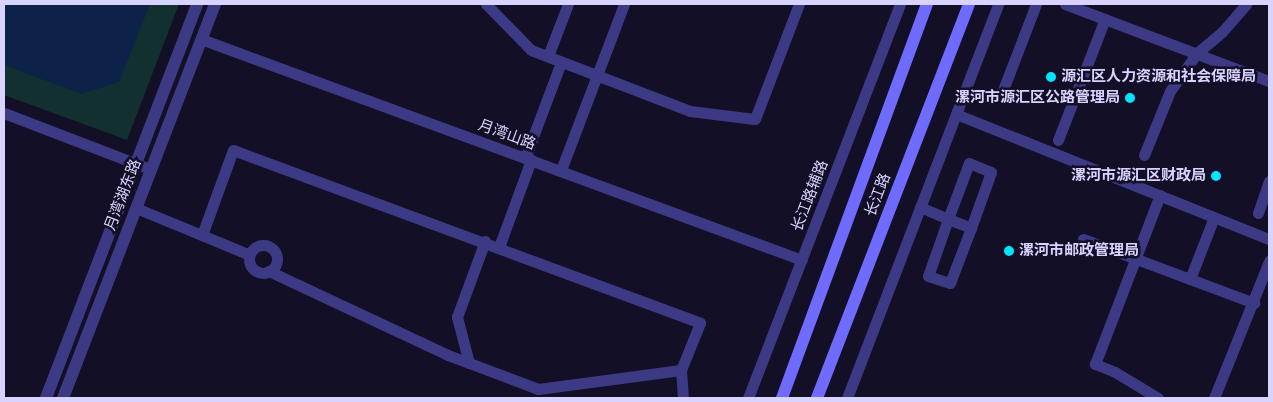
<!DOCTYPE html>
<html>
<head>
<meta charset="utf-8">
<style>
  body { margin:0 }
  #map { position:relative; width:1273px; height:402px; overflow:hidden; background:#130f26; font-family:Jost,"Noto Sans SC",sans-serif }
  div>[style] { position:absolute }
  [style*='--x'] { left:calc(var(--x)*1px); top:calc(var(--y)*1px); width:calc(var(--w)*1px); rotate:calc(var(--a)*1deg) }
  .green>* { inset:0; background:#12302f }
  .water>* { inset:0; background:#0c2248 }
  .minor>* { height:11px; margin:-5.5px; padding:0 5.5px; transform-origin:5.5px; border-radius:5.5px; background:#3d3a85 }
  .minor>.ring { margin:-5.5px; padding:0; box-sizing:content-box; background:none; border:11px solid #3d3a85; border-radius:50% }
  .tertiary>* { height:12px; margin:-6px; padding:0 6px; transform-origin:6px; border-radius:6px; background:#3d3a85 }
  .secondary>* { height:12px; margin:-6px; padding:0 6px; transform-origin:6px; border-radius:6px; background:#6f6bff }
  .dots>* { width:14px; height:14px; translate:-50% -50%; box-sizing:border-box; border:2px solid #130f26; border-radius:50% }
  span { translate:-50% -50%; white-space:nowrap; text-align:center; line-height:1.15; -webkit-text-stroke:5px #130f26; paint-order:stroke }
  .poi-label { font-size:15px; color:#d9d4ff; font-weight:700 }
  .left { translate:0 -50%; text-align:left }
  .right { translate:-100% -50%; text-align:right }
  .street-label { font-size:15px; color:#d9d4ff }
  .frame { position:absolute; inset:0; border:5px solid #d9d4ff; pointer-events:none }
</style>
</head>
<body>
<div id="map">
  <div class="green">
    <i style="clip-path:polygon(4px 4px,179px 4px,127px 140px,4px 95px)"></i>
  </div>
  <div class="water">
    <i style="clip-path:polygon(4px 4px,150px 4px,119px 82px,81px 94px,4px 65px)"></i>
  </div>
  <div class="minor">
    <i style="--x:486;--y:4;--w:64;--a:45.6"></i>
    <i style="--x:531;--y:50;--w:170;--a:21"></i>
    <i style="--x:690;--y:111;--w:65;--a:7"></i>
    <i style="--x:755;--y:119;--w:123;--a:-69.1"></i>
    <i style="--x:1065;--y:4;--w:218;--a:20.7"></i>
    <i style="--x:201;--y:39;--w:640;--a:20.19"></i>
    <i style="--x:548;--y:56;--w:56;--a:-69"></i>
    <i style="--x:1003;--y:90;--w:92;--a:-69"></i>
    <i style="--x:4;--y:113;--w:156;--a:21"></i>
    <i style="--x:956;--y:114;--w:337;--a:21.8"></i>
    <i style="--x:1058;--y:140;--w:130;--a:-68.8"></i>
    <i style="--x:1144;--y:155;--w:69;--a:-67.9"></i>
    <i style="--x:1170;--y:91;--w:47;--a:-54.6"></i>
    <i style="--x:1197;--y:53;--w:33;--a:-40"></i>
    <i style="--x:1222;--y:32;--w:37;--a:-49"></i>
    <i style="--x:525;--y:158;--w:103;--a:-69.4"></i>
    <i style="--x:561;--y:170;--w:178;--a:-69.2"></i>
    <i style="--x:920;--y:207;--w:30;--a:23"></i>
    <i style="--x:948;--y:219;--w:25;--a:21"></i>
    <i style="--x:971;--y:228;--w:59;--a:-70.3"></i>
    <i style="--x:991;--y:172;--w:24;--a:-158"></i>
    <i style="--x:969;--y:163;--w:60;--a:110.6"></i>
    <i style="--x:948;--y:219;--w:60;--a:109.3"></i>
    <i style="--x:928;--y:276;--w:23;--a:18"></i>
    <i style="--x:950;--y:283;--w:59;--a:-69.1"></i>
    <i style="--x:136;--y:208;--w:123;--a:22.4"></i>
    <i style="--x:1258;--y:213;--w:34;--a:-71"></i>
    <i style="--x:202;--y:235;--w:90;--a:-70"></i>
    <i style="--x:233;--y:150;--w:498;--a:20.3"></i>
    <i style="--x:700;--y:323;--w:51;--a:112"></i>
    <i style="--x:681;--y:370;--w:144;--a:172.4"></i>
    <i style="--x:538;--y:389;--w:96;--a:-159.3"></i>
    <i style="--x:448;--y:355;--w:198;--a:-154.9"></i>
    <i style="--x:1083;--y:239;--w:183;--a:20.5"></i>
    <i class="ring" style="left:249px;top:245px;width:17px;height:17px"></i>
    <i style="--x:499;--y:247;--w:93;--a:-69.8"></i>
    <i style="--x:1190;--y:279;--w:66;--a:-68.8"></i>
    <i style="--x:469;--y:363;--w:48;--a:-104.6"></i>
    <i style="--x:457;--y:317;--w:81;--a:-69.8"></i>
    <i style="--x:681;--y:370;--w:28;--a:86"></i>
    <i style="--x:748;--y:398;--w:422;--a:-68.9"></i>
    <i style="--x:847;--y:398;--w:422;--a:-69"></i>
    <i style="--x:1158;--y:398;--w:50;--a:-148.8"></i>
    <i style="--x:1115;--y:372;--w:22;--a:-158"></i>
    <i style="--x:1095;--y:364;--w:181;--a:-69"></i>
    <i style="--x:1214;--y:398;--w:148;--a:-68.1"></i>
  </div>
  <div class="tertiary">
    <i style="--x:46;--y:398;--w:422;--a:-69"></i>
    <i style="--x:63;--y:398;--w:422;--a:-68.9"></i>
  </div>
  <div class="secondary">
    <i style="--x:782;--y:398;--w:420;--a:-69.8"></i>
    <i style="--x:817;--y:398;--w:422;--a:-68.9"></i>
  </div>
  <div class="dots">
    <i style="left:1051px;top:77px;background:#00e5ff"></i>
    <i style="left:1130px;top:98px;background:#00e5ff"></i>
    <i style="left:1216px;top:176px;background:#00e5ff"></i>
    <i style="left:1009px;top:251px;background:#00e5ff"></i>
  </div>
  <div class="poi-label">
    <span class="left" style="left:1061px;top:77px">源汇区人力资源和社会保障局</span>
    <span class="right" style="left:1120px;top:98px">漯河市源汇区公路管理局</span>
    <span class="right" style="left:1206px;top:176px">漯河市源汇区财政局</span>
    <span class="left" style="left:1019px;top:251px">漯河市邮政管理局</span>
  </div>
  <div class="street-label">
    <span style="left:507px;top:135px;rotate:20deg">月湾山路</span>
    <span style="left:123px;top:195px;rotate:-69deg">月湾湖东路</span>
    <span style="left:878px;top:195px;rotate:-69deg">长江路</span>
    <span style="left:810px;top:196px;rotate:-69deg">长江路辅路</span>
  </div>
  <div class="frame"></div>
</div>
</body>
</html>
